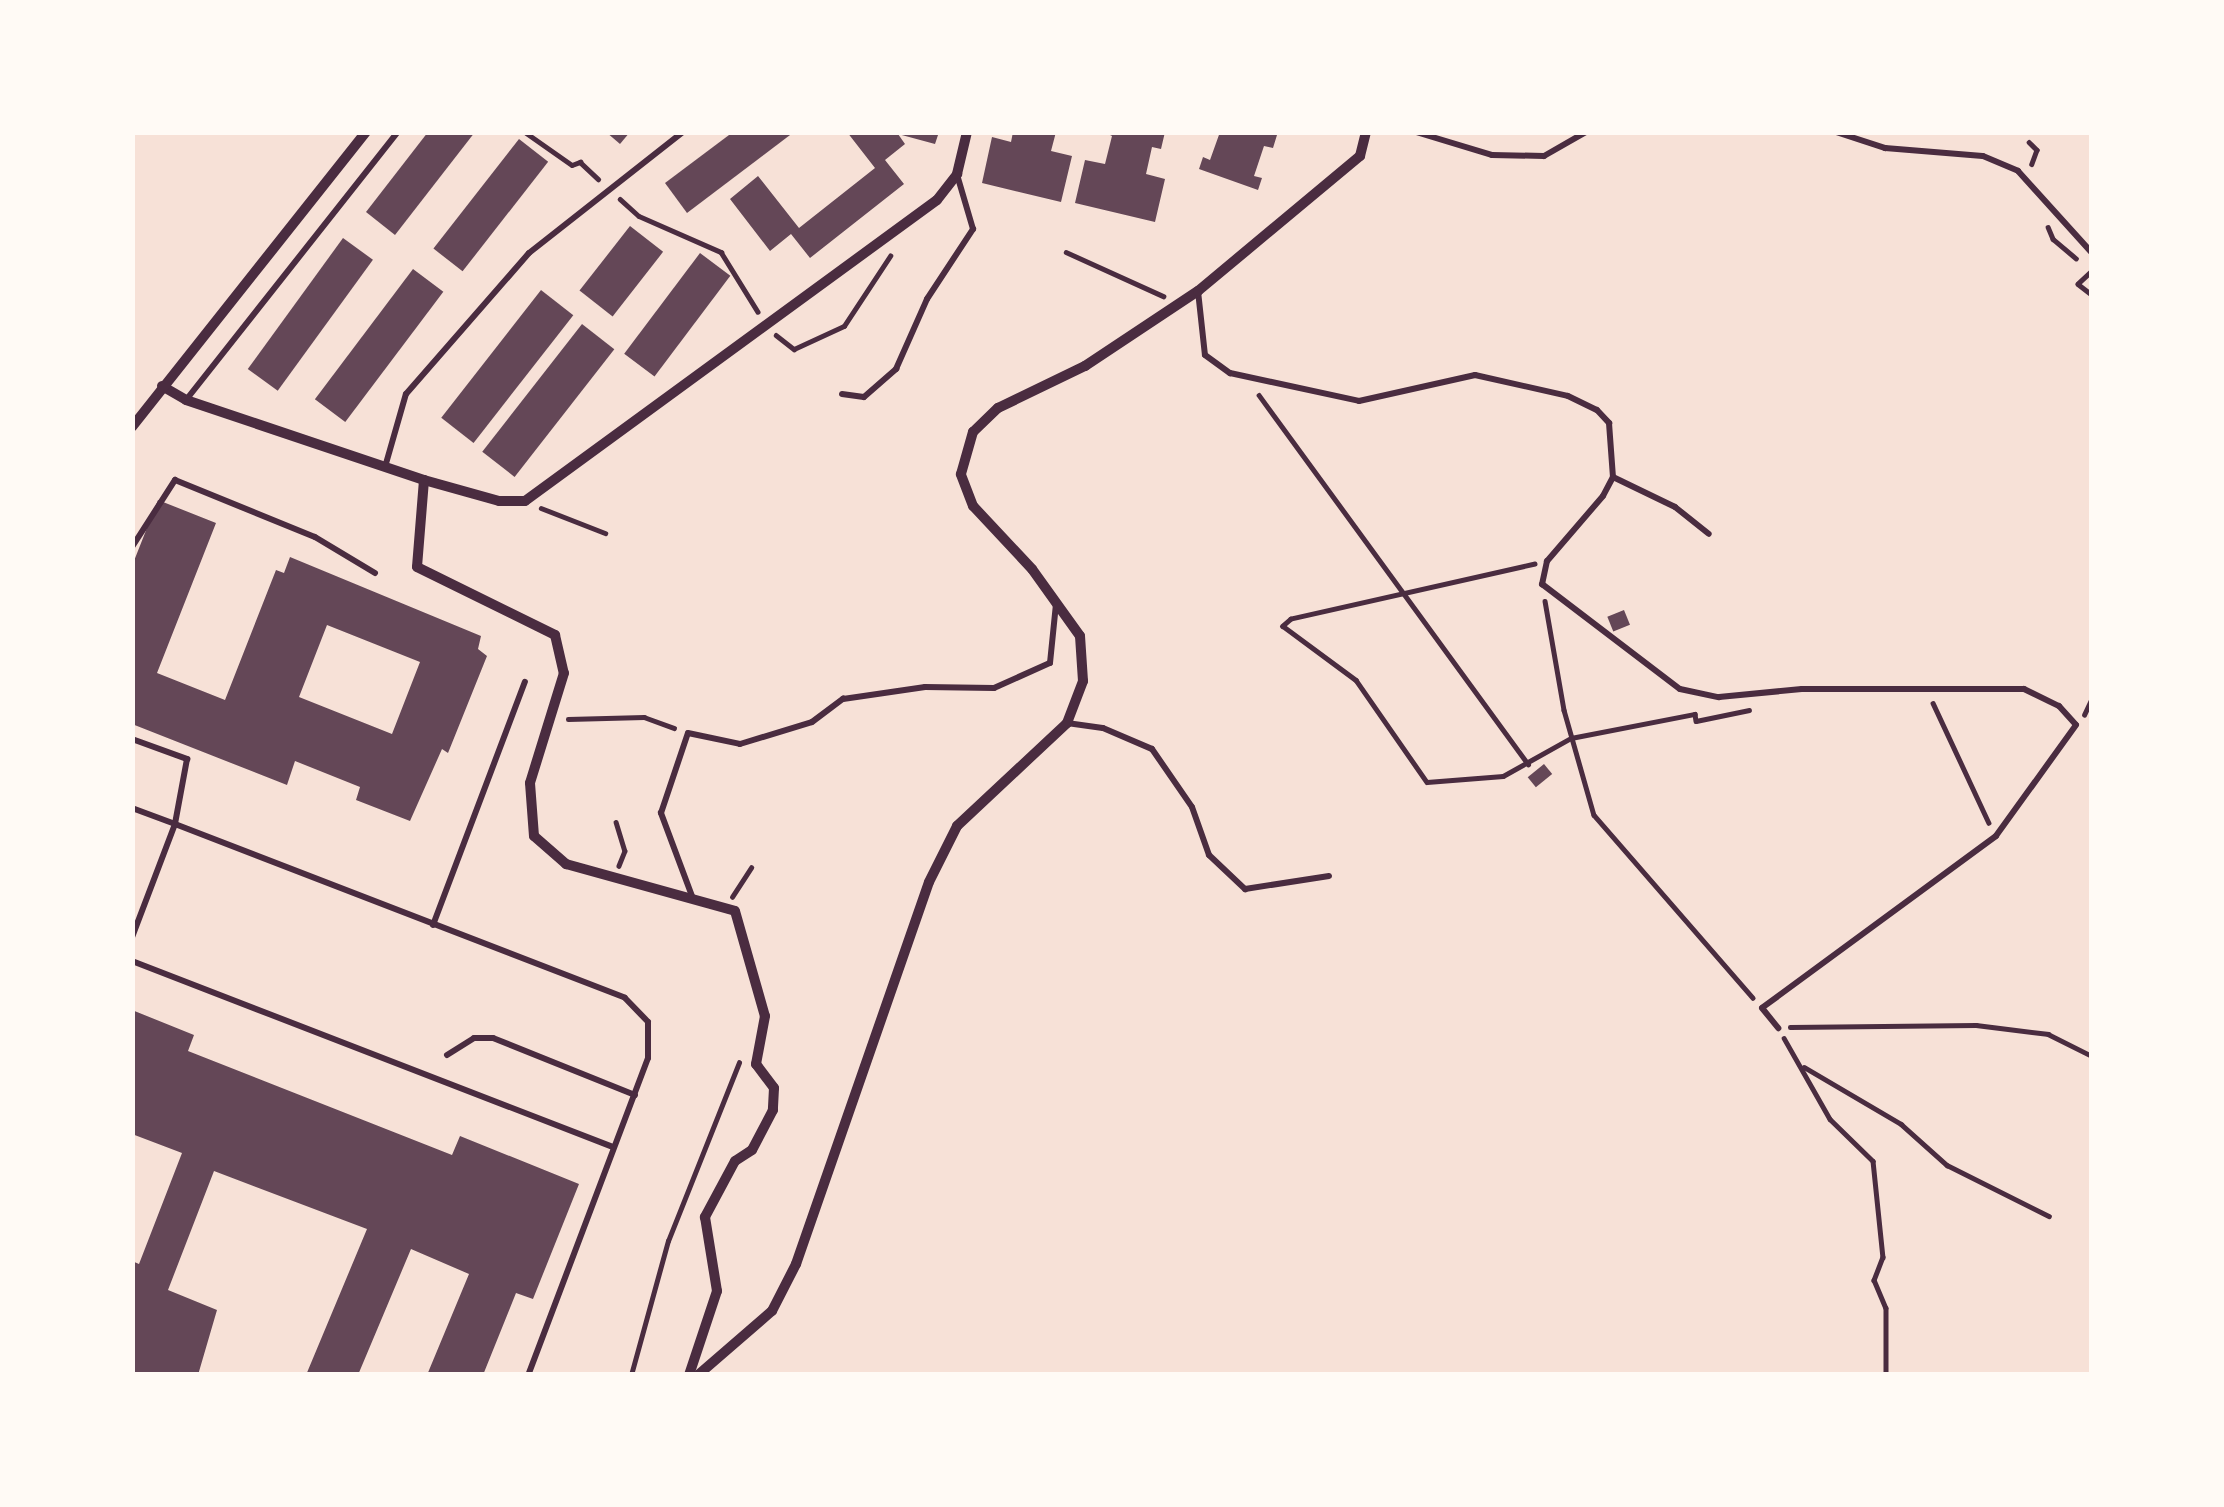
<!DOCTYPE html>
<html>
<head>
<meta charset="utf-8">
<style>
  body { margin:0 }
  #map { position:relative; width:2224px; height:1507px; overflow:hidden; background:#f7e1d7; font-family:"Source Serif 4",serif }
  div>[style] { position:absolute }
  [style*='--x'] { left:calc(var(--x)*1px); top:calc(var(--y)*1px); width:calc(var(--w)*1px); rotate:calc(var(--a)*1deg) }
  .building>* { inset:0; background:#644757; transform-origin:0 0 }
  .path>* { height:4.5px; margin:-2.25px; padding:0 2.25px; transform-origin:2.25px; border-radius:2.25px; background:#4a2c40 }
  .service>* { height:6px; margin:-3px; padding:0 3px; transform-origin:3px; border-radius:3px; background:#4a2c40 }
  .minor>* { height:10px; margin:-5px; padding:0 5px; transform-origin:5px; border-radius:5px; background:#4a2c40 }
  span { translate:-50% -50%; white-space:nowrap; text-align:center; line-height:1.15; -webkit-text-stroke:12px #fffaf5; paint-order:stroke }
  .frame { position:absolute; inset:0; border:135px solid #fffaf5; pointer-events:none }
</style>
</head>
<body>
<div id="map">
  <div class="building">
    <i style="clip-path:polygon(428px 132px,475px 132px,395px 235px,366px 212px)"></i>
    <i style="clip-path:polygon(606px 132px,630px 132px,620px 144px)"></i>
    <i style="clip-path:polygon(733px 132px,794px 132px,687px 213px,665px 183px)"></i>
    <i style="clip-path:polygon(847px 132px,939px 132px,935px 144px,898px 134px,905px 144px,885px 160px,904px 184px,810px 258px,791px 234px,770px 251px,730px 199px,758px 176px,799px 228px,875px 168px)"></i>
    <i style="clip-path:polygon(1013px 132px,1056px 132px,1051px 151px,1072px 156px,1061px 202px,982px 183px,992px 137px,1011px 142px)"></i>
    <i style="clip-path:polygon(1104px 132px,1165px 132px,1161px 149px,1152px 147px,1146px 174px,1165px 179px,1155px 222px,1075px 203px,1085px 160px,1105px 164px,1112px 136px)"></i>
    <i style="clip-path:polygon(1220px 132px,1277px 135px,1273px 148px,1264px 146px,1254px 176px,1262px 178px,1258px 190px,1199px 169px,1203px 157px,1210px 160px)"></i>
    <i style="left:519px;top:139px;width:37px;height:139px;rotate:38deg"></i>
    <i style="left:630px;top:226px;width:42px;height:82px;rotate:38deg"></i>
    <i style="left:343px;top:238px;width:37px;height:162px;rotate:36deg"></i>
    <i style="left:700px;top:253px;width:38px;height:126px;rotate:37deg"></i>
    <i style="left:413px;top:269px;width:38px;height:163px;rotate:37deg"></i>
    <i style="left:541px;top:290px;width:41px;height:162px;rotate:38deg"></i>
    <i style="left:582px;top:324px;width:41px;height:162px;rotate:38deg"></i>
    <i style="clip-path:polygon(evenodd,158px 500px,216px 523px,157px 673px,225px 700px,276px 570px,284px 573px,290px 557px,481px 636px,478px 649px,487px 656px,448px 753px,442px 749px,410px 821px,356px 800px,360px 787px,295px 761px,287px 785px,132px 724px,132px 566px,158px 500px,327px 625px,420px 662px,392px 734px,299px 697px,327px 625px)"></i>
    <i style="left:1624px;top:610px;width:16px;height:18px;rotate:68deg"></i>
    <i style="left:1544px;top:764px;width:13px;height:21px;rotate:51deg"></i>
    <i style="clip-path:polygon(132px 1010px,194px 1035px,188px 1051px,452px 1155px,460px 1136px,579px 1184px,533px 1299px,516px 1293px,483px 1375px,427px 1375px,469px 1274px,411px 1249px,358px 1375px,306px 1375px,367px 1229px,214px 1171px,168px 1290px,217px 1310px,198px 1375px,132px 1375px,132px 1261px,139px 1264px,182px 1153px,132px 1134px)"></i>
  </div>
  <div class="path">
    <i style="--x:525;--y:132;--w:57;--a:35.1"></i>
    <i style="--x:572;--y:165;--w:9;--a:-21"></i>
    <i style="--x:580;--y:162;--w:25;--a:43"></i>
    <i style="--x:2029;--y:142;--w:11;--a:45"></i>
    <i style="--x:2037;--y:150;--w:15;--a:110"></i>
    <i style="--x:620;--y:199;--w:25;--a:42"></i>
    <i style="--x:639;--y:216;--w:90;--a:23.7"></i>
    <i style="--x:721;--y:252;--w:70;--a:58.3"></i>
    <i style="--x:2048;--y:227;--w:13;--a:67"></i>
    <i style="--x:2053;--y:239;--w:30;--a:40"></i>
    <i style="--x:1066;--y:252;--w:107;--a:24.4"></i>
    <i style="--x:2092;--y:271;--w:19;--a:137"></i>
    <i style="--x:2078;--y:284;--w:18;--a:38"></i>
    <i style="--x:776;--y:335;--w:23;--a:38"></i>
    <i style="--x:794;--y:349;--w:55;--a:-24.7"></i>
    <i style="--x:844;--y:326;--w:84;--a:-56.7"></i>
    <i style="--x:1259;--y:395;--w:457;--a:53.9"></i>
    <i style="--x:541;--y:508;--w:69;--a:21.3"></i>
    <i style="--x:1535;--y:564;--w:250;--a:167.3"></i>
    <i style="--x:1291;--y:619;--w:11;--a:139"></i>
    <i style="--x:1283;--y:626;--w:91;--a:36.5"></i>
    <i style="--x:1356;--y:680;--w:124;--a:55.2"></i>
    <i style="--x:1427;--y:782;--w:76;--a:-4.5"></i>
    <i style="--x:1503;--y:776;--w:78;--a:-29.2"></i>
    <i style="--x:1571;--y:738;--w:126;--a:-11"></i>
    <i style="--x:1695;--y:714;--w:7;--a:82"></i>
    <i style="--x:1696;--y:721;--w:54;--a:-11.7"></i>
    <i style="--x:1545;--y:601;--w:111;--a:80.1"></i>
    <i style="--x:1564;--y:710;--w:109;--a:74.1"></i>
    <i style="--x:1594;--y:815;--w:242;--a:49"></i>
    <i style="--x:1933;--y:703;--w:132;--a:65"></i>
    <i style="--x:2084;--y:715;--w:19;--a:-65"></i>
    <i style="--x:568;--y:719;--w:76;--a:-1.5"></i>
    <i style="--x:644;--y:717;--w:32;--a:20"></i>
    <i style="--x:616;--y:822;--w:30;--a:73"></i>
    <i style="--x:625;--y:851;--w:16;--a:112"></i>
    <i style="--x:732;--y:897;--w:35;--a:-57"></i>
    <i style="--x:1790;--y:1027;--w:186;--a:-0.6"></i>
    <i style="--x:1976;--y:1025;--w:73;--a:7.1"></i>
    <i style="--x:2048;--y:1034;--w:49;--a:26.6"></i>
    <i style="--x:1784;--y:1038;--w:93;--a:60.4"></i>
    <i style="--x:1830;--y:1119;--w:60;--a:44.3"></i>
    <i style="--x:1873;--y:1161;--w:97;--a:84.1"></i>
    <i style="--x:1883;--y:1257;--w:25;--a:111"></i>
    <i style="--x:1874;--y:1280;--w:30;--a:67"></i>
    <i style="--x:1886;--y:1308;--w:67;--a:90"></i>
    <i style="--x:1804;--y:1067;--w:113;--a:30.4"></i>
    <i style="--x:1901;--y:1124;--w:62;--a:41.7"></i>
    <i style="--x:1947;--y:1165;--w:114;--a:26.6"></i>
    <i style="--x:631;--y:1375;--w:139;--a:-74.6"></i>
    <i style="--x:668;--y:1241;--w:192;--a:-68.3"></i>
  </div>
  <div class="service">
    <i style="--x:1416;--y:132;--w:79;--a:16.8"></i>
    <i style="--x:1492;--y:155;--w:52;--a:1.1"></i>
    <i style="--x:1544;--y:156;--w:48;--a:-29.7"></i>
    <i style="--x:1836;--y:132;--w:52;--a:18.1"></i>
    <i style="--x:1885;--y:148;--w:98;--a:4.7"></i>
    <i style="--x:1983;--y:156;--w:38;--a:23"></i>
    <i style="--x:2018;--y:171;--w:110;--a:47.9"></i>
    <i style="--x:1198;--y:291;--w:64;--a:83.8"></i>
    <i style="--x:1205;--y:355;--w:31;--a:36"></i>
    <i style="--x:1230;--y:373;--w:132;--a:12.2"></i>
    <i style="--x:1359;--y:401;--w:119;--a:-12.6"></i>
    <i style="--x:1475;--y:375;--w:95;--a:12.7"></i>
    <i style="--x:1568;--y:396;--w:32;--a:26"></i>
    <i style="--x:1597;--y:410;--w:18;--a:47"></i>
    <i style="--x:1609;--y:423;--w:54;--a:85.8"></i>
    <i style="--x:1613;--y:477;--w:21;--a:118"></i>
    <i style="--x:1603;--y:496;--w:86;--a:130.7"></i>
    <i style="--x:1547;--y:561;--w:24;--a:102"></i>
    <i style="--x:1542;--y:584;--w:173;--a:37.3"></i>
    <i style="--x:1680;--y:689;--w:40;--a:12"></i>
    <i style="--x:1719;--y:697;--w:83;--a:-5.5"></i>
    <i style="--x:1802;--y:689;--w:222;--a:0"></i>
    <i style="--x:2024;--y:689;--w:39;--a:26"></i>
    <i style="--x:2059;--y:706;--w:25;--a:48"></i>
    <i style="--x:2076;--y:725;--w:137;--a:125.8"></i>
    <i style="--x:1996;--y:836;--w:290;--a:143.7"></i>
    <i style="--x:1762;--y:1008;--w:26;--a:51"></i>
    <i style="--x:842;--y:394;--w:22;--a:8"></i>
    <i style="--x:864;--y:397;--w:43;--a:-41.2"></i>
    <i style="--x:896;--y:369;--w:77;--a:-66.1"></i>
    <i style="--x:927;--y:299;--w:84;--a:-56.7"></i>
    <i style="--x:973;--y:229;--w:53;--a:-106.4"></i>
    <i style="--x:186;--y:400;--w:342;--a:-51.7"></i>
    <i style="--x:385;--y:467;--w:76;--a:-74"></i>
    <i style="--x:406;--y:394;--w:187;--a:-48.9"></i>
    <i style="--x:529;--y:253;--w:196;--a:-38.2"></i>
    <i style="--x:1613;--y:477;--w:69;--a:25.8"></i>
    <i style="--x:1675;--y:507;--w:43;--a:38.5"></i>
    <i style="--x:132;--y:547;--w:80;--a:-57.3"></i>
    <i style="--x:175;--y:480;--w:151;--a:22.2"></i>
    <i style="--x:315;--y:537;--w:70;--a:31"></i>
    <i style="--x:1067;--y:723;--w:36;--a:8"></i>
    <i style="--x:1103;--y:728;--w:53;--a:23.2"></i>
    <i style="--x:1152;--y:749;--w:70;--a:55.4"></i>
    <i style="--x:1192;--y:807;--w:51;--a:70.5"></i>
    <i style="--x:1209;--y:855;--w:50;--a:43.4"></i>
    <i style="--x:1245;--y:889;--w:85;--a:-8.8"></i>
    <i style="--x:132;--y:739;--w:59;--a:20"></i>
    <i style="--x:187;--y:759;--w:66;--a:100.5"></i>
    <i style="--x:175;--y:824;--w:482;--a:21.1"></i>
    <i style="--x:625;--y:998;--w:33;--a:46"></i>
    <i style="--x:648;--y:1022;--w:36;--a:90"></i>
    <i style="--x:648;--y:1058;--w:339;--a:110.7"></i>
    <i style="--x:132;--y:808;--w:46;--a:20.4"></i>
    <i style="--x:175;--y:824;--w:121;--a:110.8"></i>
    <i style="--x:692;--y:896;--w:89;--a:-110.5"></i>
    <i style="--x:661;--y:813;--w:84;--a:-71.4"></i>
    <i style="--x:688;--y:733;--w:53;--a:11.9"></i>
    <i style="--x:740;--y:744;--w:75;--a:-17"></i>
    <i style="--x:812;--y:722;--w:39;--a:-37"></i>
    <i style="--x:843;--y:699;--w:83;--a:-8.3"></i>
    <i style="--x:925;--y:687;--w:69;--a:0.8"></i>
    <i style="--x:994;--y:688;--w:61;--a:-24.1"></i>
    <i style="--x:1050;--y:663;--w:59;--a:-84.2"></i>
    <i style="--x:433;--y:925;--w:260;--a:-69.3"></i>
    <i style="--x:132;--y:961;--w:516;--a:21.14"></i>
    <i style="--x:447;--y:1055;--w:32;--a:-32"></i>
    <i style="--x:474;--y:1038;--w:19;--a:0"></i>
    <i style="--x:493;--y:1038;--w:153;--a:21.9"></i>
  </div>
  <div class="minor">
    <i style="--x:162;--y:386;--w:28;--a:30"></i>
    <i style="--x:186;--y:400;--w:251;--a:18.6"></i>
    <i style="--x:424;--y:480;--w:78;--a:15.6"></i>
    <i style="--x:499;--y:501;--w:26;--a:0"></i>
    <i style="--x:525;--y:501;--w:510;--a:-36.15"></i>
    <i style="--x:937;--y:200;--w:33;--a:-52"></i>
    <i style="--x:957;--y:174;--w:43;--a:-76.6"></i>
    <i style="--x:132;--y:427;--w:377;--a:-51.6"></i>
    <i style="--x:424;--y:480;--w:87;--a:94.6"></i>
    <i style="--x:417;--y:567;--w:154;--a:26.2"></i>
    <i style="--x:555;--y:635;--w:39;--a:77"></i>
    <i style="--x:564;--y:673;--w:115;--a:107.2"></i>
    <i style="--x:530;--y:783;--w:53;--a:85.7"></i>
    <i style="--x:534;--y:836;--w:43;--a:41.2"></i>
    <i style="--x:566;--y:864;--w:175;--a:15.5"></i>
    <i style="--x:735;--y:911;--w:109;--a:74.1"></i>
    <i style="--x:765;--y:1016;--w:49;--a:100.6"></i>
    <i style="--x:756;--y:1064;--w:30;--a:53"></i>
    <i style="--x:774;--y:1088;--w:22;--a:93"></i>
    <i style="--x:773;--y:1110;--w:45;--a:117.7"></i>
    <i style="--x:752;--y:1150;--w:20;--a:147"></i>
    <i style="--x:735;--y:1161;--w:64;--a:118.2"></i>
    <i style="--x:705;--y:1217;--w:75;--a:80.8"></i>
    <i style="--x:717;--y:1291;--w:89;--a:108.4"></i>
    <i style="--x:698;--y:1375;--w:98;--a:-40.9"></i>
    <i style="--x:772;--y:1311;--w:53;--a:-62.9"></i>
    <i style="--x:796;--y:1264;--w:404;--a:-70.8"></i>
    <i style="--x:929;--y:882;--w:63;--a:-63.4"></i>
    <i style="--x:957;--y:826;--w:151;--a:-43.1"></i>
    <i style="--x:1067;--y:723;--w:45;--a:-69.1"></i>
    <i style="--x:1083;--y:681;--w:45;--a:-93.8"></i>
    <i style="--x:1080;--y:636;--w:82;--a:-125.6"></i>
    <i style="--x:1032;--y:569;--w:86;--a:-133.1"></i>
    <i style="--x:973;--y:506;--w:34;--a:-111"></i>
    <i style="--x:961;--y:474;--w:44;--a:-74.1"></i>
    <i style="--x:973;--y:432;--w:35;--a:-44"></i>
    <i style="--x:998;--y:408;--w:97;--a:-25.8"></i>
    <i style="--x:1085;--y:366;--w:136;--a:-33.6"></i>
    <i style="--x:1198;--y:291;--w:211;--a:-39.8"></i>
    <i style="--x:1360;--y:156;--w:25;--a:-76"></i>
  </div>
  <div class="frame"></div>
</div>
</body>
</html>
